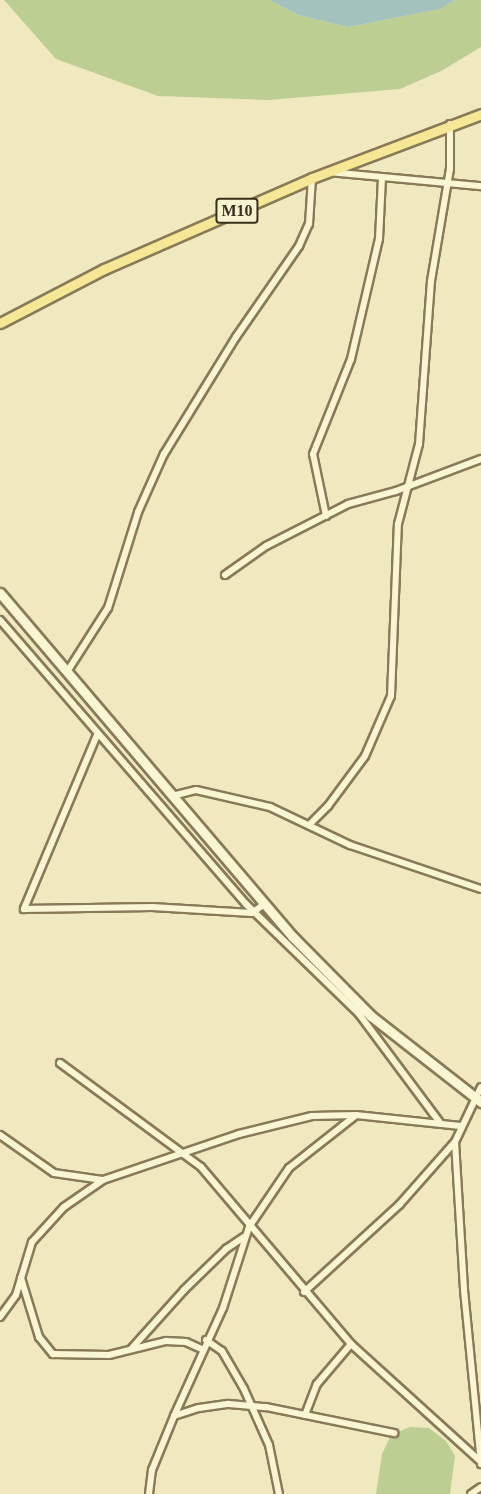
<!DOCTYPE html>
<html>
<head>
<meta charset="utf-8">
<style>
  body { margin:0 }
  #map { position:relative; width:481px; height:1494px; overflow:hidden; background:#f0e9bf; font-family:Georgia,serif }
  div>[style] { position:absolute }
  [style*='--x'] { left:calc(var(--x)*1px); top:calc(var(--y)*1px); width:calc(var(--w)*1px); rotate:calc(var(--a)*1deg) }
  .green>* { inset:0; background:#bdce93 }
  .water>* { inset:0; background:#a3c1bd }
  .roads { filter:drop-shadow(2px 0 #897a57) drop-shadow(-2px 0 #897a57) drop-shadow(0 2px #897a57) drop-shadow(0 -2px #897a57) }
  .street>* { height:6px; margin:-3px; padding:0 3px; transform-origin:3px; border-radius:3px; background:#faf5d3 }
  .secondary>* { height:9px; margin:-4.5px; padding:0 4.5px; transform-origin:4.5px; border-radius:4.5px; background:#faf5d3 }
  .primary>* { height:9px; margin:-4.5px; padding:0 4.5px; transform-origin:4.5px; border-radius:4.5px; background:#f5e795 }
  span { translate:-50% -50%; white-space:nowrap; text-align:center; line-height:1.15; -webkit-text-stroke:4.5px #f7f2cf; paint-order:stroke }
  .shield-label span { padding:2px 4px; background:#f7f2cf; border:2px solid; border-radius:4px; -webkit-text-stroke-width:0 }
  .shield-label { font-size:16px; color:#382e1c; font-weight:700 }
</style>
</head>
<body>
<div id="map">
  <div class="green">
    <i style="clip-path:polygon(4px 0,269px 0,298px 15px,348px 27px,439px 9px,455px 0,481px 0,481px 47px,441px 71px,400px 89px,269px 100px,158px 96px,56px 59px)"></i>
    <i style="clip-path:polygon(410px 1427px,429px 1428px,446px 1441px,455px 1456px,450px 1494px,376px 1494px,382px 1454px,391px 1435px)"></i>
  </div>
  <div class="water">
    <i style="clip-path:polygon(269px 0,455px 0,440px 9px,348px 27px,298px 15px)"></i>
  </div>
  <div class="roads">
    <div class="street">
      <i style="--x:329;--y:172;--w:153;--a:5.3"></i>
      <i style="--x:326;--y:516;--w:63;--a:-101.8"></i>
      <i style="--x:313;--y:454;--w:102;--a:-68.2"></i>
      <i style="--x:351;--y:359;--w:123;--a:-76.9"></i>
      <i style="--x:379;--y:239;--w:61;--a:-87.2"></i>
      <i style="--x:225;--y:575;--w:50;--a:-35.3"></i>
      <i style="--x:266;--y:546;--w:92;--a:-27.1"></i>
      <i style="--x:348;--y:504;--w:50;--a:-15.2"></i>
      <i style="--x:396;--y:491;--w:91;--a:-20.6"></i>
      <i style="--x:0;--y:620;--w:376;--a:49.1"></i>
      <i style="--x:246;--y:904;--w:158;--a:44.2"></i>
      <i style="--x:359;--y:1014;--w:137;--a:53.3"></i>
      <i style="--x:67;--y:672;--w:76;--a:-57.4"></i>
      <i style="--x:108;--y:608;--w:101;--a:-72.6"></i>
      <i style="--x:138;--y:512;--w:64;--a:-65.9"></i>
      <i style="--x:164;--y:454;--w:137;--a:-58.4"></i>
      <i style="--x:236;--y:337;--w:111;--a:-55.3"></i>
      <i style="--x:299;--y:246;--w:24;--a:-66"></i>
      <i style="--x:309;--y:224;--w:46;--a:-86.3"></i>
      <i style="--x:97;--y:735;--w:189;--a:112.8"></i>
      <i style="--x:24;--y:909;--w:128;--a:-0.9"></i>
      <i style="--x:152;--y:907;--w:100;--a:3.4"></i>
      <i style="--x:252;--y:913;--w:14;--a:-36"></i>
      <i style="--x:172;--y:796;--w:25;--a:-14"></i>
      <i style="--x:196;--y:790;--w:76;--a:12.9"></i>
      <i style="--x:270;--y:807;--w:89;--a:25.4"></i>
      <i style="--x:350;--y:845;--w:138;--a:18.6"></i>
      <i style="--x:309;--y:825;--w:27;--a:-45"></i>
      <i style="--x:328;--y:806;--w:62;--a:-53.5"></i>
      <i style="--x:365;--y:756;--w:65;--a:-66.6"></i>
      <i style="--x:391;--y:696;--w:172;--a:-87.7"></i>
      <i style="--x:398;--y:524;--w:83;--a:-75.3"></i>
      <i style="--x:419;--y:444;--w:163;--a:-85.8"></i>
      <i style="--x:431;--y:281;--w:114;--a:-80.4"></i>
      <i style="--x:450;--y:169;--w:45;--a:-90"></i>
      <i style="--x:60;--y:1063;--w:175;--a:36.4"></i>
      <i style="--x:201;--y:1167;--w:232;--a:49.7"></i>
      <i style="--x:351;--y:1344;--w:173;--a:42.2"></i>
      <i style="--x:481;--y:1087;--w:61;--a:115.3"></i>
      <i style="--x:455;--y:1142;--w:148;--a:86.5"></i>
      <i style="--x:464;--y:1290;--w:175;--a:84.4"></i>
      <i style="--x:0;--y:1135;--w:66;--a:35.1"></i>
      <i style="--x:54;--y:1173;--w:49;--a:8.3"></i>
      <i style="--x:21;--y:1278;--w:62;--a:73"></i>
      <i style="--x:39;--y:1337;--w:22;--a:51"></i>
      <i style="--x:53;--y:1354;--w:56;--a:1"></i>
      <i style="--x:109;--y:1355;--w:59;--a:-13.8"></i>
      <i style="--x:166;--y:1341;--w:20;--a:3"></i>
      <i style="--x:186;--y:1342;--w:17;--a:24"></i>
      <i style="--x:304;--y:1292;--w:130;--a:-42.5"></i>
      <i style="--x:400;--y:1204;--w:81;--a:-48.5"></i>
      <i style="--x:0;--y:1317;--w:27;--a:-54"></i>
      <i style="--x:16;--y:1295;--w:55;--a:-73.2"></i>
      <i style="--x:32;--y:1242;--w:47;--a:-47.6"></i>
      <i style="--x:64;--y:1207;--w:47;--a:-34.7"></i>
      <i style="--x:103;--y:1180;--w:144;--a:-18.7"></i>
      <i style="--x:239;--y:1134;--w:75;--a:-13.9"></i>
      <i style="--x:312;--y:1116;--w:44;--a:-1.3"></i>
      <i style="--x:356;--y:1115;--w:105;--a:6"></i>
      <i style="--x:206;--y:1340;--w:19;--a:35"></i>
      <i style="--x:222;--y:1351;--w:44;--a:59.9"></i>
      <i style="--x:244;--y:1389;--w:61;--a:65.9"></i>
      <i style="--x:269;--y:1445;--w:50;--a:78.5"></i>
      <i style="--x:132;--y:1348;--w:78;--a:-48.1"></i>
      <i style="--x:184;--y:1290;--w:59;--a:-44.3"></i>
      <i style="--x:226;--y:1249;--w:22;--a:-34"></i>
      <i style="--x:305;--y:1415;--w:33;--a:-69"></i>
      <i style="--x:317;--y:1384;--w:52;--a:-49.6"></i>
      <i style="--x:174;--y:1416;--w:119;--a:-65.6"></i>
      <i style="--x:223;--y:1308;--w:85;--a:-72.2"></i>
      <i style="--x:249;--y:1227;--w:71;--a:-55.9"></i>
      <i style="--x:289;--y:1168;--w:85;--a:-38.3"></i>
      <i style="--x:149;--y:1494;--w:24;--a:-83"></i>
      <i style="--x:152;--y:1470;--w:58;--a:-67.8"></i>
      <i style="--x:174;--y:1416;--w:26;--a:-18"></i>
      <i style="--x:199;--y:1408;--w:30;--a:-8"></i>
      <i style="--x:229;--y:1404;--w:37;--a:5"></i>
      <i style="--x:266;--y:1407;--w:131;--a:11.5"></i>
      <i style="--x:471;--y:1494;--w:12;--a:-35"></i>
    </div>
    <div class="secondary">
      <i style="--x:0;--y:593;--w:452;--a:49.6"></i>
      <i style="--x:293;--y:937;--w:111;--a:45.4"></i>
      <i style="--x:371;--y:1016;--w:140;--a:38"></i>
    </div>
    <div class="primary">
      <i style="--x:0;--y:323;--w:117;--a:-27.4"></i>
      <i style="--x:104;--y:269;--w:227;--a:-23.6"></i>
      <i style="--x:312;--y:178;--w:181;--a:-20.7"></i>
    </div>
  </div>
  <div class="shield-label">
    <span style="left:237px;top:211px">M10</span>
  </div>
</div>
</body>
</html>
